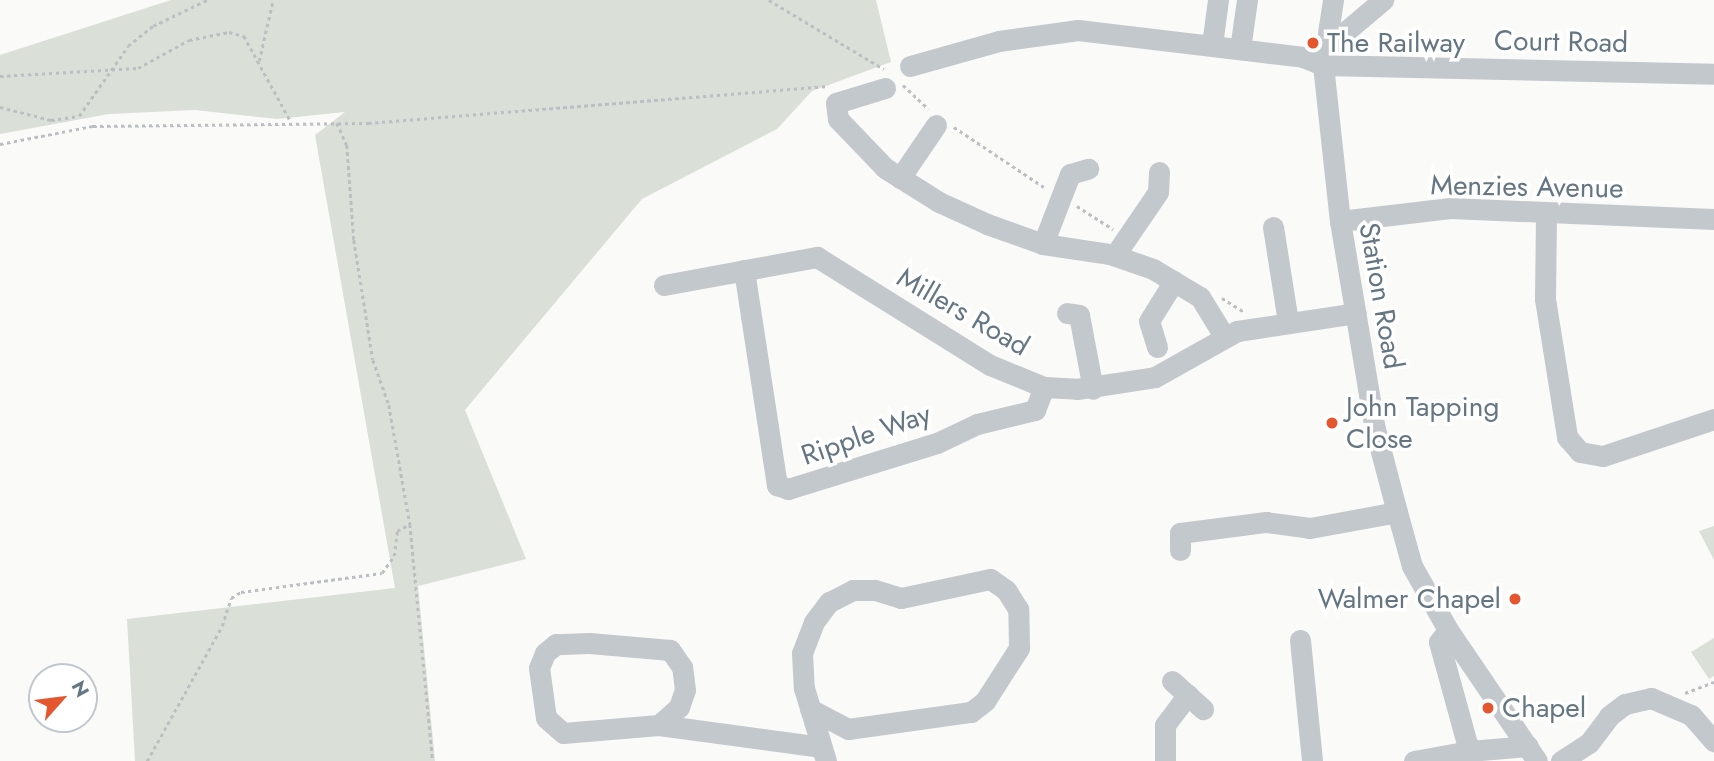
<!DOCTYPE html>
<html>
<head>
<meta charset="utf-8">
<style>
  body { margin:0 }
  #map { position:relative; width:1714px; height:761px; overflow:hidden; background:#fafaf8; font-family:Jost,sans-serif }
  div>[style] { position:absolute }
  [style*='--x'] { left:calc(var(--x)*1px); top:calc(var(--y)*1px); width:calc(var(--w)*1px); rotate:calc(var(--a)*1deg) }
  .green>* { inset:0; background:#dadfd7 }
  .path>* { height:2.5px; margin-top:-1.25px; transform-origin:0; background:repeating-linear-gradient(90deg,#bbbfc2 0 3.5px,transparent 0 7px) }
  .minor>* { height:21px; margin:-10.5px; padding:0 10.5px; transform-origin:10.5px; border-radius:10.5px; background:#c3c8cc }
  .dots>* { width:19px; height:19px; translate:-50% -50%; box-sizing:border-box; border:4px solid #fff; border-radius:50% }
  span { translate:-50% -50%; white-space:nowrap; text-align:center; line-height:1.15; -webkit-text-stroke:7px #fff; paint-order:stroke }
  .street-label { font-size:28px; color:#657683 }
  .poi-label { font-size:28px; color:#657683 }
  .left { translate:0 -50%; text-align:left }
  .right { translate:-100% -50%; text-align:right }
  .north { position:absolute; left:28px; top:663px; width:70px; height:70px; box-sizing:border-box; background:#fff; border:2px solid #c1c8cd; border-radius:50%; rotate:62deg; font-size:19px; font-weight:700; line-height:28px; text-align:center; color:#657683 }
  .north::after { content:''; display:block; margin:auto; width:24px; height:32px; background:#e4572e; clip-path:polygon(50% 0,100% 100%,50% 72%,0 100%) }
</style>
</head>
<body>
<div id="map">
  <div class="green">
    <i style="clip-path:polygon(171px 0,876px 0,891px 62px,812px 91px,777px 129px,642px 199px,465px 410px,526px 559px,418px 586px,435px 761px,135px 761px,127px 619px,395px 588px,315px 135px,345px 112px,277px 119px,195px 110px,109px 114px,0 134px,0 55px)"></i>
    <i style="clip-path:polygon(1714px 526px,1714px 560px,1699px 531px)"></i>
    <i style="clip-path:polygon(1714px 638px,1714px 676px,1709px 679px,1691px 652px)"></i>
  </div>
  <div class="path">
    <i style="--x:769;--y:0;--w:134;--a:31"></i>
    <i style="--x:259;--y:61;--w:63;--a:-77.1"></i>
    <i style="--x:0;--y:76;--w:138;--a:-3.3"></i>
    <i style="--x:138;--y:68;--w:58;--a:-28.8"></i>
    <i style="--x:189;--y:40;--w:41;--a:-11.3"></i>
    <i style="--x:229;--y:32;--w:16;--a:15"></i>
    <i style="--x:244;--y:36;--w:98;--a:61.3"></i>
    <i style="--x:903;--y:85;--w:35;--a:43"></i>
    <i style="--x:0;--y:107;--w:53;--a:14.3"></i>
    <i style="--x:51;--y:120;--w:28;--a:-8"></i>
    <i style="--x:79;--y:116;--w:85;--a:-55"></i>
    <i style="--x:128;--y:46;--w:32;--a:-39"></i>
    <i style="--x:153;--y:26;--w:60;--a:-25.7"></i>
    <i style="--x:337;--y:123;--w:24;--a:66"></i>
    <i style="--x:347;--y:145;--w:95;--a:85.8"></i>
    <i style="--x:354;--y:240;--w:121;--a:81"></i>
    <i style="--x:373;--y:360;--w:48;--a:70.4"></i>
    <i style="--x:389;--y:405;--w:121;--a:80"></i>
    <i style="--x:410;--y:524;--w:238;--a:84.5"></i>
    <i style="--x:954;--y:127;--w:108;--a:33.7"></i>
    <i style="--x:0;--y:144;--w:95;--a:-11"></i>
    <i style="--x:93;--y:126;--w:275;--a:-0.6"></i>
    <i style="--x:368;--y:123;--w:462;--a:-4.6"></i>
    <i style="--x:1077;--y:206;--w:43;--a:32.6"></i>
    <i style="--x:1222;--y:298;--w:25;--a:32"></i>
    <i style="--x:1685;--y:693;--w:31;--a:-21"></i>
    <i style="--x:147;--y:761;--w:154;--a:-60.9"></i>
    <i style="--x:222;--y:626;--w:29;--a:-72"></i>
    <i style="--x:231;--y:598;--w:12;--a:-31"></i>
    <i style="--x:241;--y:592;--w:142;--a:-7.7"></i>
    <i style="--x:382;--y:573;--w:21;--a:-55"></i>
    <i style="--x:394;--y:556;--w:25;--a:-83"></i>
    <i style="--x:397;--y:531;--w:15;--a:-28"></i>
  </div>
  <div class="minor">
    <i style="--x:1333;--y:0;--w:66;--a:98.7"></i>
    <i style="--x:1323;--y:65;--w:157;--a:83.8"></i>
    <i style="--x:1340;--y:221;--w:207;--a:80.5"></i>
    <i style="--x:1374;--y:425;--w:90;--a:75.2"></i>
    <i style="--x:1397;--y:512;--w:56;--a:74.5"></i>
    <i style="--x:1412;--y:566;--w:73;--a:60.6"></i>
    <i style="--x:1448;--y:630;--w:158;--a:55.8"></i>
    <i style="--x:1212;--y:45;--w:45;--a:-82.4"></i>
    <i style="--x:1326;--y:48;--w:75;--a:-40.1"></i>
    <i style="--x:1240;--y:49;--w:49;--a:-81.9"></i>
    <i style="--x:910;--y:66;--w:92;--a:-15.7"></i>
    <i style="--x:999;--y:41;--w:80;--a:-7.9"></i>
    <i style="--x:1078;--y:30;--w:227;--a:6.8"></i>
    <i style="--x:1303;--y:57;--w:22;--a:22"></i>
    <i style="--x:1323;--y:65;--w:391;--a:1.3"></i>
    <i style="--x:885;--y:88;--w:51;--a:163"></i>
    <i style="--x:836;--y:103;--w:16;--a:83"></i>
    <i style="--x:838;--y:119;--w:68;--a:46.2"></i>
    <i style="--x:885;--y:168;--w:64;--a:32.2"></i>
    <i style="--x:939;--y:202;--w:53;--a:24.6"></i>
    <i style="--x:987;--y:224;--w:59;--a:19.7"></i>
    <i style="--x:1043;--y:244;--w:68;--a:8.5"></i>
    <i style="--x:1110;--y:254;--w:46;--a:19.2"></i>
    <i style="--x:1153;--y:269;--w:55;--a:30.8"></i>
    <i style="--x:1200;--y:297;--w:46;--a:58.4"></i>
    <i style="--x:900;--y:178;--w:64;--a:-55.8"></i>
    <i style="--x:1546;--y:216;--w:83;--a:90.7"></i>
    <i style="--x:1545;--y:299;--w:140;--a:80.9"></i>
    <i style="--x:1567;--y:437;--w:20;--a:49"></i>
    <i style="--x:1580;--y:452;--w:23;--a:10"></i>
    <i style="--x:1603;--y:456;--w:117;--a:-18.4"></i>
    <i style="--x:1340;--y:221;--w:111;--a:-6.7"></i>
    <i style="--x:1450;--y:208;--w:264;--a:2.4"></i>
    <i style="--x:1273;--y:227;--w:96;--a:81"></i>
    <i style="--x:1043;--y:244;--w:75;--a:-68.9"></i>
    <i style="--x:1070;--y:174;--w:19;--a:-16"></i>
    <i style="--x:1115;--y:255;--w:76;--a:-55.7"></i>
    <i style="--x:1158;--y:192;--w:20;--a:-87"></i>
    <i style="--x:744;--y:270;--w:218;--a:81.3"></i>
    <i style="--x:777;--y:485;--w:12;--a:20"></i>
    <i style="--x:788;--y:489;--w:156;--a:-17.2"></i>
    <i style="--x:937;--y:443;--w:44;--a:-25.4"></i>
    <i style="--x:977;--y:424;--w:60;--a:-13.6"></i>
    <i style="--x:1035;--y:410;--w:25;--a:-69"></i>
    <i style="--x:664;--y:285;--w:156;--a:-10.4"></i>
    <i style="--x:817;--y:257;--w:204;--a:32"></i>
    <i style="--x:990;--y:365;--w:58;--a:22.2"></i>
    <i style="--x:1044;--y:387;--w:33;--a:3"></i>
    <i style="--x:1077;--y:389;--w:79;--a:-8.7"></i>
    <i style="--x:1155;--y:377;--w:94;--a:-29.3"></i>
    <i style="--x:1237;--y:331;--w:120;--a:-8.6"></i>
    <i style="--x:1067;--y:313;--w:12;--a:9"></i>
    <i style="--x:1079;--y:315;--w:75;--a:79.3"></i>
    <i style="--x:1157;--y:347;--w:27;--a:-107"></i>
    <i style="--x:1149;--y:321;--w:47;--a:-58"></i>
    <i style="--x:1180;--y:550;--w:17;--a:-90"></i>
    <i style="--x:1180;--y:533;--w:87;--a:-7.3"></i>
    <i style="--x:1266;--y:522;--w:44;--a:7.8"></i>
    <i style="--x:1310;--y:528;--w:88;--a:-10.4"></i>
    <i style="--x:1448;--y:630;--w:15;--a:127"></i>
    <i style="--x:1439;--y:642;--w:113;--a:74.6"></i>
    <i style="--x:1469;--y:751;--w:59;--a:-4.8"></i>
    <i style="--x:1300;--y:640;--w:122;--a:84.3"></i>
    <i style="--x:1172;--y:681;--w:42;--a:42.1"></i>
    <i style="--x:810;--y:709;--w:43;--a:27.8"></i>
    <i style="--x:848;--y:729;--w:124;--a:-7.9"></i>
    <i style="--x:971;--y:712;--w:18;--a:-38"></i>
    <i style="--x:985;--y:701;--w:63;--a:-57.3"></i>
    <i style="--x:1019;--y:648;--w:39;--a:-91"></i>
    <i style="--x:1018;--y:609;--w:22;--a:-122"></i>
    <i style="--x:1006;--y:590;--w:19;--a:-145"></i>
    <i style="--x:990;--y:579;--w:91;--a:167.9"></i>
    <i style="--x:901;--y:598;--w:28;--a:-163"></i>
    <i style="--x:874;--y:590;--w:21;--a:180"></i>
    <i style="--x:853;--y:590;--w:27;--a:153"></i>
    <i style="--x:829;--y:602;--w:25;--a:127"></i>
    <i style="--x:814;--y:622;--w:33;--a:111"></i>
    <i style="--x:802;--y:653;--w:35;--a:87"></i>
    <i style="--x:804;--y:688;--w:76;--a:73.2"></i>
    <i style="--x:659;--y:725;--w:27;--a:-42"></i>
    <i style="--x:679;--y:707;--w:18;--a:-71"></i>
    <i style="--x:685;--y:690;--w:23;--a:-97"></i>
    <i style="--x:682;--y:667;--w:21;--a:-125"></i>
    <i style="--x:670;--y:650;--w:81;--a:-175.1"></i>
    <i style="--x:589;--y:643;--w:33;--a:178"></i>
    <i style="--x:556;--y:644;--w:14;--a:141"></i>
    <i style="--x:545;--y:653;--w:16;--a:112"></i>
    <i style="--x:539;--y:668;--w:50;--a:82"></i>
    <i style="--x:546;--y:718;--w:23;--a:41"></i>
    <i style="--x:563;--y:733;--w:96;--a:-4.8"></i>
    <i style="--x:659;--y:725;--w:164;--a:7.7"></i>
    <i style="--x:1165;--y:761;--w:36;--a:-90"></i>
    <i style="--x:1165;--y:725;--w:38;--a:-53"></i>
    <i style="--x:1414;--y:761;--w:56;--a:-10.3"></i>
    <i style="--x:1561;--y:761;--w:33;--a:-33"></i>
    <i style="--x:1589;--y:743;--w:34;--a:-53"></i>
    <i style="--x:1609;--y:716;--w:20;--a:-37"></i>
    <i style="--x:1625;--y:704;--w:27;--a:-13"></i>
    <i style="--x:1651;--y:698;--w:43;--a:23"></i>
    <i style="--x:1691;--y:715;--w:35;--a:49"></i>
  </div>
  <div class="dots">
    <i style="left:1313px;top:43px;background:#e4572e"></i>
    <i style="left:1332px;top:423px;background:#e4572e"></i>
    <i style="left:1515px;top:599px;background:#e4572e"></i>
    <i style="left:1488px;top:708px;background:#e4572e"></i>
  </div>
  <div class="street-label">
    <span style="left:1561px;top:42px;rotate:1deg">Court Road</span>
    <span style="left:1527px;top:187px;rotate:1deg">Menzies Avenue</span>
    <span style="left:1381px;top:296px;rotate:80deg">Station Road</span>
    <span style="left:963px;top:312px;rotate:30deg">Millers Road</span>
    <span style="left:866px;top:435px;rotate:-19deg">Ripple Way</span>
  </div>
  <div class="poi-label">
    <span class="left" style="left:1327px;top:43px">The Railway</span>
    <span class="left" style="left:1346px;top:423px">John Tapping<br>Close</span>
    <span class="right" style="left:1501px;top:599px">Walmer Chapel</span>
    <span class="left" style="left:1502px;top:708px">Chapel</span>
  </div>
  <div class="north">N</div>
</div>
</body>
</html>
